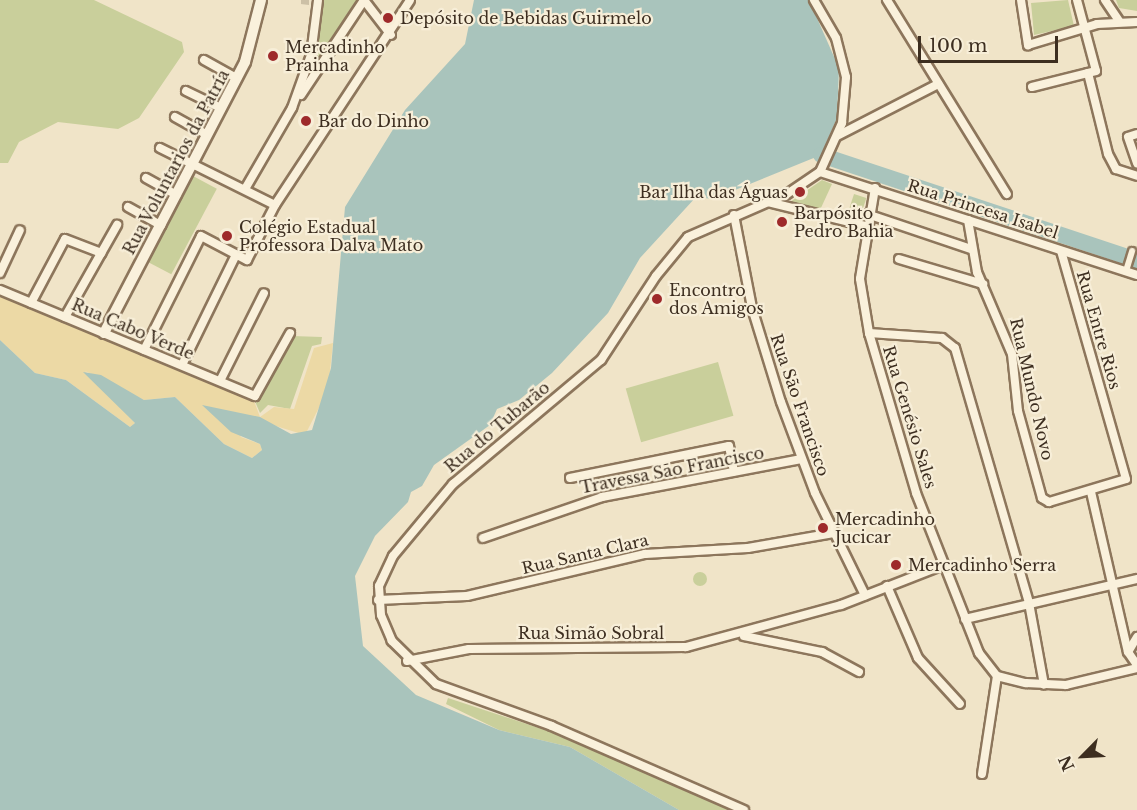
<!DOCTYPE html>
<html>
<head>
<meta charset="utf-8">
<style>
  body { margin:0 }
  #map { position:relative; width:1137px; height:810px; overflow:hidden; background:#f0e4c8; font-family:"Libre Baskerville",serif }
  div>[style] { position:absolute }
  [style*='--x'] { left:calc(var(--x)*1px); top:calc(var(--y)*1px); width:calc(var(--w)*1px); rotate:calc(var(--a)*1deg) }
  .green>* { inset:0; background:#c9cf9b; transform-origin:0 0 }
  .round { border-radius:50% }
  .sand>* { inset:0; background:#ecd9a5 }
  .water>* { inset:0; background:#a9c4bc }
  .river>* { height:16px; margin:-8px; padding:0 8px; transform-origin:8px; border-radius:8px; background:#a9c4bc }
  .minor-tunnel>* { height:8px; margin-top:-4px; transform-origin:0; background:repeating-linear-gradient(90deg,#ccc0a6 0 8px,transparent 0 12px) }
  .roads { filter:drop-shadow(2px 0 #8d765c) drop-shadow(-2px 0 #8d765c) drop-shadow(0 2px #8d765c) drop-shadow(0 -2px #8d765c) }
  .pedestrian>* { height:6px; margin:-3px; padding:0 3px; transform-origin:3px; border-radius:3px; background:#faf1dc }
  .minor>* { height:8px; margin:-4px; padding:0 4px; transform-origin:4px; border-radius:4px; background:#faf1dc }
  .tertiary>* { height:10px; margin:-5px; padding:0 5px; transform-origin:5px; border-radius:5px; background:#faf1dc }
  .dots>* { width:16px; height:16px; translate:-50% -50%; box-sizing:border-box; border:3px solid #f7eed8; border-radius:50% }
  span { translate:-50% -50%; white-space:nowrap; text-align:center; line-height:1.15; -webkit-text-stroke:4.5px #f7eed8; paint-order:stroke }
  .poi-label { font-size:16px; color:#3d2e20 }
  .left { translate:0 -50%; text-align:left }
  .right { translate:-100% -50%; text-align:right }
  .street-label { font-size:16px; color:#3d2e20 }
  .north { position:absolute; left:1053px; top:726px; width:60px; height:60px; -webkit-text-stroke:4px #f7eed8; paint-order:stroke; rotate:246deg; font-size:16px; font-weight:700; line-height:24px; text-align:center; color:#3d2e20 }
  .north::after { content:''; display:block; margin:auto; width:21px; height:27px; background:#3d2e20; clip-path:polygon(50% 0,100% 100%,50% 72%,0 100%) }
  .scale { position:absolute; left:918px; top:36px; width:140px; height:27px; box-sizing:border-box; border:3px solid #3d2e20; border-top:0; padding-left:8px; font-size:18px; line-height:21px; white-space:nowrap; color:#3d2e20; -webkit-text-stroke:4px #f7eed8; paint-order:stroke }
</style>
</head>
<body>
<div id="map">
  <div class="green">
    <i style="clip-path:polygon(0 0,94px 0,182px 42px,184px 52px,139px 118px,118px 129px,58px 122px,19px 142px,8px 163px,0 163px)"></i>
    <i style="clip-path:polygon(321px 0,361px 0,312px 73px,308px 71px)"></i>
    <i style="clip-path:polygon(1068px 0,1074px 26px,1034px 35px,1031px 3px)"></i>
    <i style="clip-path:polygon(1116px 0,1137px 0,1137px 11px,1119px 8px)"></i>
    <i style="left:193px;top:176px;width:27px;height:97px;rotate:28deg"></i>
    <i style="clip-path:polygon(822px 180px,832px 184px,820px 210px,790px 202px)"></i>
    <i style="left:854px;top:194px;width:13px;height:24px;rotate:18deg"></i>
    <i style="clip-path:polygon(292px 336px,322px 337px,321px 344px,312px 346px,290px 409px,268px 405px,260px 413px,254px 399px)"></i>
    <i style="left:718px;top:362px;width:56px;height:96px;rotate:74deg"></i>
    <i class="round" style="left:693px;top:572px;width:14px;height:14px"></i>
    <i style="clip-path:polygon(448px 698px,575px 740px,731px 810px,679px 810px,570px 747px,499px 730px,446px 704px)"></i>
  </div>
  <div class="sand">
    <i style="clip-path:polygon(0 296px,254px 401px,260px 417px,274px 407px,294px 409px,314px 348px,333px 343px,328px 390px,305px 435px,230px 412px,241px 437px,260px 444px,262px 450px,252px 458px,224px 444px,175px 397px,144px 400px,85px 371px,135px 423px,130px 427px,66px 380px,35px 373px,0 340px)"></i>
  </div>
  <div class="water">
    <i style="clip-path:polygon(474px 0,809px 0,839px 68px,837px 118px,821px 155px,713px 199px,696px 197px,640px 258px,608px 313px,552px 373px,519px 400px,497px 409px,490px 425px,434px 465px,422px 486px,411px 492px,408px 502px,375px 536px,355px 576px,363px 646px,416px 695px,499px 730px,570px 747px,679px 810px,0 810px,0 340px,35px 373px,66px 380px,130px 427px,135px 423px,83px 372px,101px 375px,144px 400px,175px 397px,224px 444px,252px 458px,262px 450px,260px 444px,231px 432px,202px 405px,260px 417px,291px 434px,312px 430px,331px 368px,345px 207px,405px 110px,465px 44px)"></i>
  </div>
  <div class="river">
    <i style="--x:821;--y:155;--w:333;--a:18.4"></i>
  </div>
  <div class="minor-tunnel">
    <i style="--x:301;--y:0;--w:17;--a:7"></i>
  </div>
  <div class="roads">
    <div class="pedestrian">
      <i style="--x:1126;--y:271;--w:21;--a:-73"></i>
    </div>
    <div class="minor">
      <i style="--x:364;--y:0;--w:44;--a:52.4"></i>
      <i style="--x:887;--y:0;--w:228;--a:58.3"></i>
      <i style="--x:1021;--y:0;--w:46;--a:81.2"></i>
      <i style="--x:1028;--y:45;--w:72;--a:-16.9"></i>
      <i style="--x:1097;--y:24;--w:40;--a:-2.9"></i>
      <i style="--x:1077;--y:0;--w:73;--a:75"></i>
      <i style="--x:1096;--y:71;--w:8;--a:166"></i>
      <i style="--x:1088;--y:73;--w:83;--a:76.1"></i>
      <i style="--x:1108;--y:154;--w:17;--a:62"></i>
      <i style="--x:1116;--y:169;--w:22;--a:18"></i>
      <i style="--x:1105;--y:0;--w:25;--a:56"></i>
      <i style="--x:204;--y:60;--w:38;--a:29"></i>
      <i style="--x:1032;--y:87;--w:58;--a:-14"></i>
      <i style="--x:186;--y:91;--w:39;--a:26"></i>
      <i style="--x:301;--y:95;--w:114;--a:-56.4"></i>
      <i style="--x:175;--y:117;--w:37;--a:29"></i>
      <i style="--x:1137;--y:134;--w:9;--a:162"></i>
      <i style="--x:1128;--y:137;--w:28;--a:71"></i>
      <i style="--x:837;--y:136;--w:114;--a:-27.2"></i>
      <i style="--x:160;--y:148;--w:128;--a:26.4"></i>
      <i style="--x:820;--y:172;--w:333;--a:18"></i>
      <i style="--x:146;--y:178;--w:35;--a:29"></i>
      <i style="--x:875;--y:188;--w:92;--a:99.4"></i>
      <i style="--x:860;--y:279;--w:55;--a:80.5"></i>
      <i style="--x:869;--y:333;--w:167;--a:73.6"></i>
      <i style="--x:916;--y:493;--w:172;--a:68.5"></i>
      <i style="--x:979;--y:653;--w:29;--a:52"></i>
      <i style="--x:997;--y:676;--w:30;--a:14"></i>
      <i style="--x:1026;--y:683;--w:40;--a:2.9"></i>
      <i style="--x:1066;--y:685;--w:73;--a:-13.5"></i>
      <i style="--x:245;--y:189;--w:94;--a:-59.9"></i>
      <i style="--x:292;--y:108;--w:56;--a:-70.3"></i>
      <i style="--x:311;--y:55;--w:55;--a:-82.7"></i>
      <i style="--x:768;--y:202;--w:101;--a:13.8"></i>
      <i style="--x:128;--y:207;--w:38;--a:29"></i>
      <i style="--x:867;--y:214;--w:110;--a:18.6"></i>
      <i style="--x:734;--y:215;--w:95;--a:79"></i>
      <i style="--x:752;--y:308;--w:98;--a:72.9"></i>
      <i style="--x:781;--y:402;--w:97;--a:69.5"></i>
      <i style="--x:815;--y:493;--w:114;--a:63.9"></i>
      <i style="--x:968;--y:220;--w:53;--a:80.2"></i>
      <i style="--x:977;--y:272;--w:89;--a:66.9"></i>
      <i style="--x:1012;--y:354;--w:57;--a:84"></i>
      <i style="--x:1018;--y:411;--w:90;--a:74.6"></i>
      <i style="--x:1042;--y:498;--w:8;--a:30"></i>
      <i style="--x:1049;--y:502;--w:80;--a:-16.6"></i>
      <i style="--x:1126;--y:479;--w:237;--a:-105.9"></i>
      <i style="--x:899;--y:259;--w:88;--a:16.6"></i>
      <i style="--x:0;--y:273;--w:47;--a:-65.1"></i>
      <i style="--x:0;--y:290;--w:276;--a:22.6"></i>
      <i style="--x:255;--y:396;--w:72;--a:-60.9"></i>
      <i style="--x:31;--y:303;--w:72;--a:-62"></i>
      <i style="--x:65;--y:239;--w:39;--a:21"></i>
      <i style="--x:65;--y:317;--w:106;--a:-60.5"></i>
      <i style="--x:869;--y:333;--w:73;--a:3.9"></i>
      <i style="--x:942;--y:338;--w:16;--a:38"></i>
      <i style="--x:955;--y:348;--w:266;--a:73.8"></i>
      <i style="--x:1029;--y:603;--w:83;--a:79.6"></i>
      <i style="--x:144;--y:350;--w:127;--a:-63.4"></i>
      <i style="--x:201;--y:236;--w:52;--a:27.6"></i>
      <i style="--x:247;--y:260;--w:62;--a:-63"></i>
      <i style="--x:275;--y:205;--w:245;--a:-56.6"></i>
      <i style="--x:182;--y:365;--w:123;--a:-63.9"></i>
      <i style="--x:220;--y:381;--w:98;--a:-63.4"></i>
      <i style="--x:570;--y:478;--w:162;--a:-11.4"></i>
      <i style="--x:729;--y:446;--w:26;--a:79"></i>
      <i style="--x:1091;--y:492;--w:164;--a:77"></i>
      <i style="--x:483;--y:538;--w:126;--a:-19"></i>
      <i style="--x:602;--y:497;--w:203;--a:-10.8"></i>
      <i style="--x:887;--y:586;--w:78;--a:66.7"></i>
      <i style="--x:918;--y:658;--w:62;--a:47.6"></i>
      <i style="--x:378;--y:600;--w:89;--a:-2.6"></i>
      <i style="--x:467;--y:596;--w:183;--a:-13.3"></i>
      <i style="--x:645;--y:554;--w:103;--a:-3.3"></i>
      <i style="--x:748;--y:548;--w:87;--a:-9.9"></i>
      <i style="--x:965;--y:619;--w:177;--a:-13.1"></i>
      <i style="--x:744;--y:636;--w:80;--a:11.6"></i>
      <i style="--x:822;--y:652;--w:42;--a:28.4"></i>
      <i style="--x:1137;--y:637;--w:17;--a:121"></i>
      <i style="--x:1128;--y:652;--w:16;--a:55"></i>
      <i style="--x:407;--y:661;--w:63;--a:-11"></i>
      <i style="--x:469;--y:649;--w:217;--a:-0.5"></i>
      <i style="--x:686;--y:647;--w:161;--a:-15.2"></i>
      <i style="--x:841;--y:605;--w:110;--a:-21.4"></i>
      <i style="--x:982;--y:774;--w:99;--a:-81.3"></i>
      <i style="--x:744;--y:810;--w:210;--a:-156.4"></i>
      <i style="--x:552;--y:726;--w:123;--a:-160.1"></i>
      <i style="--x:436;--y:684;--w:62;--a:-135.7"></i>
      <i style="--x:392;--y:641;--w:28;--a:-113"></i>
      <i style="--x:381;--y:615;--w:29;--a:-94"></i>
      <i style="--x:379;--y:586;--w:33;--a:-65"></i>
      <i style="--x:393;--y:556;--w:94;--a:-50.2"></i>
      <i style="--x:453;--y:484;--w:193;--a:-40"></i>
      <i style="--x:601;--y:360;--w:100;--a:-56.8"></i>
      <i style="--x:656;--y:276;--w:50;--a:-50.6"></i>
      <i style="--x:688;--y:237;--w:108;--a:-23.5"></i>
      <i style="--x:787;--y:194;--w:40;--a:-34"></i>
      <i style="--x:820;--y:172;--w:54;--a:-65.8"></i>
      <i style="--x:842;--y:123;--w:46;--a:-85"></i>
      <i style="--x:846;--y:77;--w:40;--a:-104.4"></i>
      <i style="--x:836;--y:38;--w:44;--a:-120.1"></i>
    </div>
    <div class="tertiary">
      <i style="--x:104;--y:333;--w:305;--a:-62.5"></i>
      <i style="--x:245;--y:62;--w:64;--a:-75.5"></i>
    </div>
  </div>
  <div class="dots">
    <i style="left:388px;top:18px;background:#9e2a2b"></i>
    <i style="left:273px;top:56px;background:#9e2a2b"></i>
    <i style="left:306px;top:121px;background:#9e2a2b"></i>
    <i style="left:800px;top:192px;background:#9e2a2b"></i>
    <i style="left:782px;top:222px;background:#9e2a2b"></i>
    <i style="left:227px;top:236px;background:#9e2a2b"></i>
    <i style="left:657px;top:299px;background:#9e2a2b"></i>
    <i style="left:823px;top:528px;background:#9e2a2b"></i>
    <i style="left:896px;top:565px;background:#9e2a2b"></i>
  </div>
  <div class="poi-label">
    <span class="left" style="left:400px;top:18px">Depósito de Bebidas Guirmelo</span>
    <span class="left" style="left:285px;top:56px">Mercadinho<br>Prainha</span>
    <span class="left" style="left:318px;top:121px">Bar do Dinho</span>
    <span class="right" style="left:788px;top:192px">Bar Ilha das Águas</span>
    <span class="left" style="left:794px;top:222px">Barpósito<br>Pedro Bahia</span>
    <span class="left" style="left:239px;top:236px">Colégio Estadual<br>Professora Dalva Mato</span>
    <span class="left" style="left:669px;top:299px">Encontro<br>dos Amigos</span>
    <span class="left" style="left:835px;top:528px">Mercadinho<br>Jucicar</span>
    <span class="left" style="left:908px;top:565px">Mercadinho Serra</span>
  </div>
  <div class="street-label">
    <span style="left:176px;top:162px;rotate:-62deg">Rua Voluntarios da Patría</span>
    <span style="left:983px;top:209px;rotate:18deg">Rua Princesa Isabel</span>
    <span style="left:133px;top:329px;rotate:23deg">Rua Cabo Verde</span>
    <span style="left:1099px;top:330px;rotate:74deg">Rua Entre Rios</span>
    <span style="left:1032px;top:389px;rotate:77deg">Rua Mundo Novo</span>
    <span style="left:800px;top:405px;rotate:71deg">Rua São Francisco</span>
    <span style="left:910px;top:417px;rotate:73deg">Rua Genésio Sales</span>
    <span style="left:497px;top:427px;rotate:-40deg">Rua do Tubarão</span>
    <span style="left:672px;top:470px;rotate:-11deg">Travessa Sāo Francisco</span>
    <span style="left:585px;top:554px;rotate:-13deg">Rua Santa Clara</span>
    <span style="left:591px;top:633px">Rua Simão Sobral</span>
  </div>
  <div class="north">N</div>
  <div class="scale">100 m</div>
</div>
</body>
</html>
